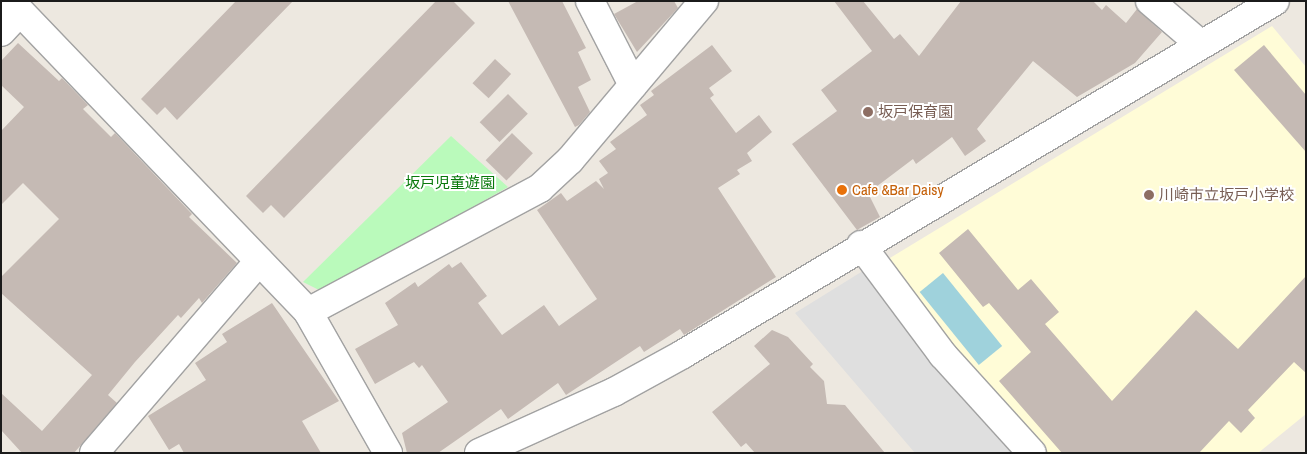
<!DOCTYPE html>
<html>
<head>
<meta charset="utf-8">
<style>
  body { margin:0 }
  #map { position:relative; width:1307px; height:454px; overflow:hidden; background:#ede8e0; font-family:"Archivo Narrow","Noto Sans JP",sans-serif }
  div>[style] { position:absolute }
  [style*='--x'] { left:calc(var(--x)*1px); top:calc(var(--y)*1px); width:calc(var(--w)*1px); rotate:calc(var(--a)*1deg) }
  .education>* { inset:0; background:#fffcd7 }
  .park>* { inset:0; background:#bafabb }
  .parking>* { inset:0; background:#dfdfdf }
  .water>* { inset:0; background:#9fd2dc; transform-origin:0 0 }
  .building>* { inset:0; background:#c5bab4; transform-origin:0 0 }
  .roads { filter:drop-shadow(1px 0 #a2a2a2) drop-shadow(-1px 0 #a2a2a2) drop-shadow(0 1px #a2a2a2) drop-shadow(0 -1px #a2a2a2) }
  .minor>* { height:28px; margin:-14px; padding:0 14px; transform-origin:14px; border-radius:14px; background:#fff }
  .dots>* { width:14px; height:14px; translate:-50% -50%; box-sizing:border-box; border:2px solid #fff; border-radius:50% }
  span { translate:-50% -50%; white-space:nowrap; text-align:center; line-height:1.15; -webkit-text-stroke:4px #fff; paint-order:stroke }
  .education-label { font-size:15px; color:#785e54 }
  .left { translate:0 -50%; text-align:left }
  .park-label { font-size:15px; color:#09790b }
  .food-label { font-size:15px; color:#c56008 }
  .frame { position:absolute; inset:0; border:2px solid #1b1b1b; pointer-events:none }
</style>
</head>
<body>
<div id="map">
  <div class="education">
    <i style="clip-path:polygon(1272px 26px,1306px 67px,1306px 414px,1258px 453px,1045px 453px,961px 361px,885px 261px)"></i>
  </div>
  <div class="park">
    <i style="clip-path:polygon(451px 136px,508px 187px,323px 292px,303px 282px)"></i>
  </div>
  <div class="parking">
    <i style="clip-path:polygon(866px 269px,1022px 453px,915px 453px,795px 313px)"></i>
  </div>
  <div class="water">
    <i style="left:943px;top:273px;width:94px;height:30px;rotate:51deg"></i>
  </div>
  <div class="building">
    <i style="clip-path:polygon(236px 1px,293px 1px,177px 120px,165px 107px,157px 115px,141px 99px)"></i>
    <i style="clip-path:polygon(436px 1px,453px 1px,475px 23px,284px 218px,271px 205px,263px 213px,246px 196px)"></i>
    <i style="clip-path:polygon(508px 1px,562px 1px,586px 48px,578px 52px,591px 80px,578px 87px,590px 112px,579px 125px,575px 127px)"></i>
    <i style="clip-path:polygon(638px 1px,674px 1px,678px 8px,637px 52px,614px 14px)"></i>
    <i style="clip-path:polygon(834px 1px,863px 1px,894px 39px,900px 34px,919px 56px,961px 1px,1093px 1px,1102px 10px,1106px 5px,1126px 23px,1137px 9px,1162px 32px,1135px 63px,1077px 97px,1033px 61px,977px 129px,986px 141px,965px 156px,952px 137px,916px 164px,913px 159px,868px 193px,880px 217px,857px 230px,792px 144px,837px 111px,821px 90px,872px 51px)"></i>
    <i style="clip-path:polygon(18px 43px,59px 81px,62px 78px,88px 105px,83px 109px,111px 137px,115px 133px,192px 214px,189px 217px,237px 263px,202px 303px,199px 298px,181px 318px,178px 315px,135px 362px,108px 395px,117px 403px,74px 453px,22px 453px,1px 430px,1px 393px,42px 431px,92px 375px,1px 293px,1px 277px,59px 219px,23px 183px,1px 205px,1px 131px,24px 107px,1px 85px,1px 61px)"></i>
    <i style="clip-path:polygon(712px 45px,732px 71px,709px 88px,714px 95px,710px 98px,736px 133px,759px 115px,772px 132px,747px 153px,752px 161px,737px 170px,740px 174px,718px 188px,776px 277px,684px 335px,680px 329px,644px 352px,640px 346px,566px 395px,558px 383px,508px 419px,501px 409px,438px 453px,407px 453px,402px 433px,448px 402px,422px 365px,419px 368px,414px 362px,375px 384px,355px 349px,398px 325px,385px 303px,415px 282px,418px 287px,449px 264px,452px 268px,461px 262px,487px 296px,478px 303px,502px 335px,544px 305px,559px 326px,597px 299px,537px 210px,561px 193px,567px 201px,596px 181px,604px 189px,599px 179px,608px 173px,599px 161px,616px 149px,610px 142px,647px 115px,640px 105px,654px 95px,651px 91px)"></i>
    <i style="clip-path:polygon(1264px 45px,1306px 95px,1306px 152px,1234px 70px)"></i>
    <i style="left:495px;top:59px;width:22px;height:33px;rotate:43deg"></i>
    <i style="left:508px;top:94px;width:28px;height:40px;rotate:45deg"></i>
    <i style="left:512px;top:133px;width:29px;height:38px;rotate:44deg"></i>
    <i style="clip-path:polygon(968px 229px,1018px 290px,1031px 279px,1059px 312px,1045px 324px,1112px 401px,1196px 310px,1238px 349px,1306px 276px,1306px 373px,1294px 362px,1248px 410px,1255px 418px,1241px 433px,1229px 421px,1199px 453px,1062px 453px,999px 381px,1031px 352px,989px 303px,983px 307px,939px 253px)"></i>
    <i style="clip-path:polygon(272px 303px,339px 401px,302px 421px,321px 453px,184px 453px,179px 444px,169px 450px,148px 416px,206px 380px,195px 363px,227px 342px,222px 334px)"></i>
    <i style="clip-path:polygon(772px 330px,788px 337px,813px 364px,810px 367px,824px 381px,827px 404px,845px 405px,885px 453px,755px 453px,746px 443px,741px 447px,712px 412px,770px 364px,754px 346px)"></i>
  </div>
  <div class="roads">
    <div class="minor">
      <i style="--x:10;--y:1;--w:431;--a:46.2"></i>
      <i style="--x:308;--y:312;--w:162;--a:60.4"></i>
      <i style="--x:590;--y:1;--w:94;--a:62.9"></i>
      <i style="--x:1150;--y:1;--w:66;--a:40.7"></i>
      <i style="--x:1;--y:32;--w:26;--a:-47"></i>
      <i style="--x:861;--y:245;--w:137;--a:53.3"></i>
      <i style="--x:943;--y:355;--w:132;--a:47.8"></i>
      <i style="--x:308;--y:312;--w:263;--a:-28.1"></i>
      <i style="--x:540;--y:188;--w:41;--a:-43"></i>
      <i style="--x:570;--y:160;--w:208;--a:-49.9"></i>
      <i style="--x:94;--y:453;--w:253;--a:-49.3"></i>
      <i style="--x:479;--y:453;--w:148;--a:-24.3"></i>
      <i style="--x:614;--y:392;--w:79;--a:-28.8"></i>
      <i style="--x:683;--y:354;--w:689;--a:-30.81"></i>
    </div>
  </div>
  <div class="dots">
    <i style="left:868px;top:112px;background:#8d6e63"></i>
    <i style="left:842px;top:190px;background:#e8710a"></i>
    <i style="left:1149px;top:195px;background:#8d6e63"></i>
  </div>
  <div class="education-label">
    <span class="left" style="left:878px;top:112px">坂戸保育園</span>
    <span class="left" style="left:1159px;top:195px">川崎市立坂戸小学校</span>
  </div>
  <div class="park-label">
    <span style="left:450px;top:183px">坂戸児童遊園</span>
  </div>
  <div class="food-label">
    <span class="left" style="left:852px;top:190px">Cafe &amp;Bar Daisy</span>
  </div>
  <div class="frame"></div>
</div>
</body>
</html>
